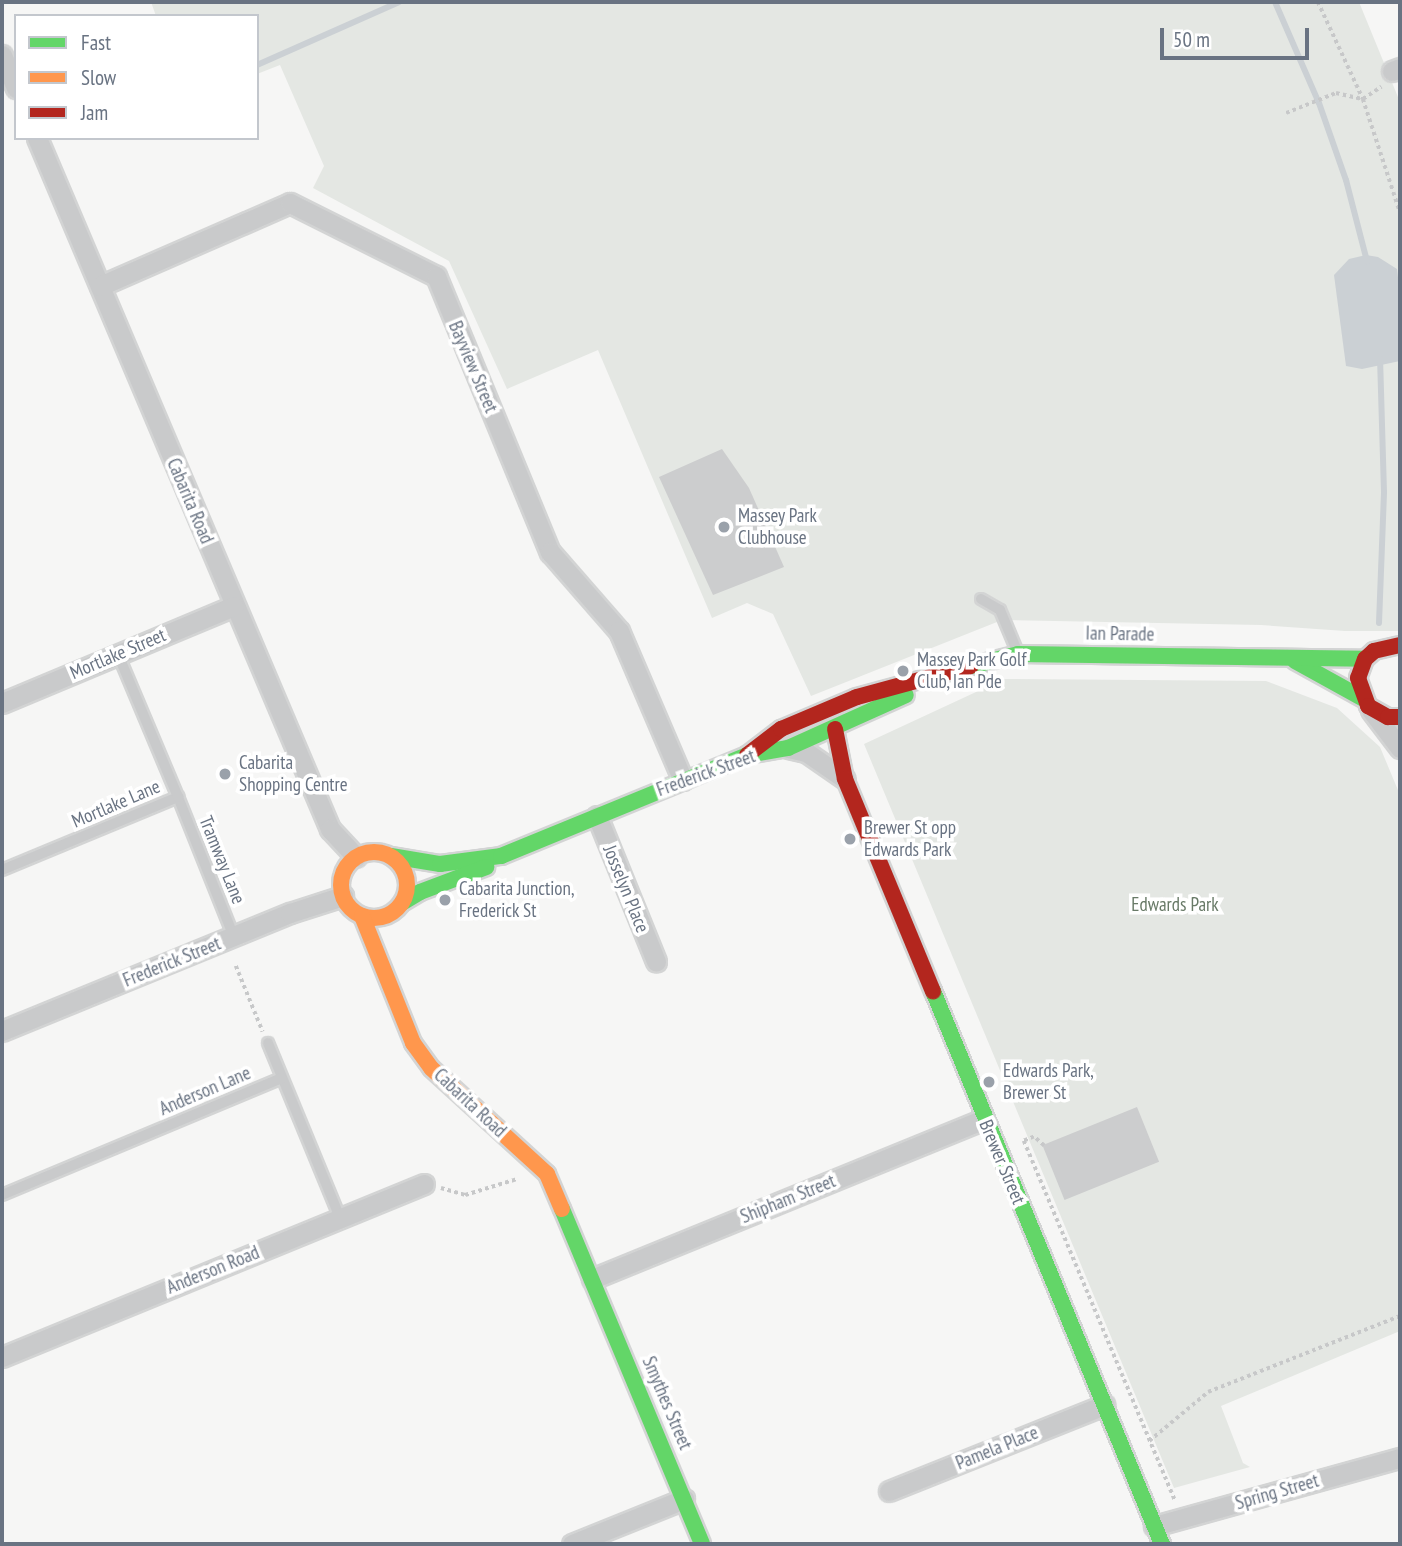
<!DOCTYPE html>
<html>
<head>
<meta charset="utf-8">
<style>
  body { margin:0 }
  #map { position:relative; width:1402px; height:1546px; overflow:hidden; background:#f6f6f5; font-family:"PT Sans Narrow",sans-serif }
  div>[style] { position:absolute }
  [style*='--x'] { left:calc(var(--x)*1px); top:calc(var(--y)*1px); width:calc(var(--w)*1px); rotate:calc(var(--a)*1deg) }
  .green>* { inset:0; background:#e4e7e3 }
  .water>* { inset:0; background:#cbd0d4 }
  .stream>* { height:6px; margin:-3px; padding:0 3px; transform-origin:3px; border-radius:3px; background:#cbd0d4 }
  .building>* { inset:0; background:#cccdce; transform-origin:0 0 }
  .path>* { height:3.5px; margin-top:-1.75px; transform-origin:0; background:repeating-linear-gradient(90deg,#c7c8c9 0 3.5px,transparent 0 7px) }
  .roads { filter:drop-shadow(2px 0 #d3d4d4) drop-shadow(-2px 0 #d3d4d4) drop-shadow(0 2px #d3d4d4) drop-shadow(0 -2px #d3d4d4) }
  .lane>* { height:10px; margin:-5px; padding:0 5px; transform-origin:5px; border-radius:5px; background:#c9cacb }
  .street>* { height:19px; margin:-9.5px; padding:0 9.5px; transform-origin:9.5px; border-radius:9.5px; background:#c9cacb }
  .fast>* { height:16px; margin:-8px; padding:0 8px; transform-origin:8px; border-radius:8px; background:#63d668 }
  .slow>* { height:16px; margin:-8px; padding:0 8px; transform-origin:8px; border-radius:8px; background:#ff974d }
  .slow>.ring { margin:-8px; padding:0; box-sizing:content-box; background:none; border:16px solid #ff974d; border-radius:50% }
  .jam>* { height:16px; margin:-8px; padding:0 8px; transform-origin:8px; border-radius:8px; background:#b3261e }
  .dots>* { width:19px; height:19px; translate:-50% -50%; box-sizing:border-box; border:4px solid #fff; border-radius:50% }
  span { translate:-50% -50%; white-space:nowrap; text-align:center; line-height:1.15; -webkit-text-stroke:7px #fff; paint-order:stroke }
  .street-label { font-size:19px; color:#697382 }
  .poi-label { font-size:19px; color:#697382 }
  .left { translate:0 -50%; text-align:left }
  .park-label { font-size:19px; color:#687a67 }
  .frame { position:absolute; inset:0; border:4px solid #697382; pointer-events:none }
  .legend { position:absolute; left:14px; top:14px; width:245px; height:126px; box-sizing:border-box; background:#fff; border:2px solid #c3c7cd; margin:0; padding:9px 12px; list-style:none; font-size:21px; color:#697382 }
  .legend li { display:flex; align-items:center; gap:14px; height:35px }
  .legend b { width:35px; border:2px solid #c3c7cd }
  .scale { position:absolute; left:1160px; top:28px; width:149px; height:32px; box-sizing:border-box; border:4px solid #697382; border-top:0; padding-left:9px; font-size:21px; line-height:24px; white-space:nowrap; color:#697382; -webkit-text-stroke:5px #fff; paint-order:stroke }
</style>
</head>
<body>
<div id="map">
  <div class="green">
    <i style="clip-path:polygon(151px 2px,1359px 2px,1400px 102px,1400px 631px,1345px 631px,1261px 625px,1002px 620px,811px 696px,773px 614px,747px 603px,712px 618px,598px 350px,507px 389px,449px 261px,313px 188px,324px 166px,280px 65px,257px 74px,257px 16px,156px 16px)"></i>
    <i style="clip-path:polygon(1004px 679px,1266px 681px,1337px 708px,1380px 747px,1400px 795px,1400px 1331px,1221px 1406px,1243px 1463px,1250px 1467px,1174px 1488px,864px 744px)"></i>
  </div>
  <div class="water">
    <i style="clip-path:polygon(1366px 255px,1378px 257px,1397px 269px,1400px 294px,1400px 361px,1362px 369px,1346px 366px,1334px 275px,1349px 259px)"></i>
  </div>
  <div class="stream">
    <i style="--x:1275;--y:2;--w:110;--a:66.5"></i>
    <i style="--x:1319;--y:103;--w:82;--a:70.7"></i>
    <i style="--x:1346;--y:180;--w:84;--a:75.5"></i>
    <i style="--x:257;--y:65;--w:155;--a:-23.9"></i>
    <i style="--x:1379;--y:623;--w:131;--a:-87.8"></i>
    <i style="--x:1384;--y:492;--w:133;--a:-91.7"></i>
  </div>
  <div class="building">
    <i style="clip-path:polygon(722px 449px,749px 488px,784px 567px,713px 595px,659px 477px)"></i>
    <i style="left:1137px;top:1107px;width:59px;height:102px;rotate:68deg"></i>
  </div>
  <div class="path">
    <i style="--x:1318;--y:2;--w:107;--a:65.1"></i>
    <i style="--x:1363;--y:99;--w:119;--a:71.9"></i>
    <i style="--x:1286;--y:113;--w:54;--a:-21.8"></i>
    <i style="--x:1336;--y:93;--w:28;--a:13"></i>
    <i style="--x:1363;--y:99;--w:22;--a:-34"></i>
    <i style="--x:236;--y:966;--w:71;--a:67.8"></i>
    <i style="--x:1044;--y:1146;--w:13;--a:-138"></i>
    <i style="--x:1034;--y:1137;--w:11;--a:158"></i>
    <i style="--x:1024;--y:1141;--w:389;--a:67.2"></i>
    <i style="--x:441;--y:1188;--w:25;--a:16"></i>
    <i style="--x:465;--y:1195;--w:54;--a:-17.1"></i>
    <i style="--x:1149;--y:1441;--w:77;--a:-39.7"></i>
    <i style="--x:1208;--y:1392;--w:206;--a:-21.6"></i>
  </div>
  <div class="roads">
    <div class="lane">
      <i style="--x:981;--y:599;--w:22;--a:30"></i>
      <i style="--x:1000;--y:610;--w:47;--a:67.3"></i>
      <i style="--x:178;--y:797;--w:151;--a:68.2"></i>
      <i style="--x:2;--y:870;--w:191;--a:-22.5"></i>
      <i style="--x:178;--y:797;--w:155;--a:-112.8"></i>
      <i style="--x:268;--y:1043;--w:189;--a:67.6"></i>
      <i style="--x:2;--y:1195;--w:303;--a:-22.7"></i>
    </div>
    <div class="street">
      <i style="--x:2;--y:55;--w:36;--a:67"></i>
      <i style="--x:1392;--y:71;--w:9;--a:-21"></i>
      <i style="--x:37;--y:138;--w:751;--a:67.02"></i>
      <i style="--x:330;--y:829;--w:38;--a:47"></i>
      <i style="--x:100;--y:286;--w:207;--a:-23.6"></i>
      <i style="--x:290;--y:203;--w:163;--a:26.6"></i>
      <i style="--x:436;--y:276;--w:299;--a:67.6"></i>
      <i style="--x:550;--y:552;--w:105;--a:48.9"></i>
      <i style="--x:619;--y:631;--w:162;--a:66.8"></i>
      <i style="--x:2;--y:703;--w:251;--a:-22.7"></i>
      <i style="--x:1371;--y:710;--w:48;--a:52.7"></i>
      <i style="--x:788;--y:748;--w:18;--a:13"></i>
      <i style="--x:806;--y:752;--w:47;--a:34.7"></i>
      <i style="--x:597;--y:816;--w:157;--a:67.9"></i>
      <i style="--x:2;--y:1031;--w:311;--a:-22.3"></i>
      <i style="--x:290;--y:913;--w:56;--a:-17.8"></i>
      <i style="--x:592;--y:1279;--w:423;--a:-22.2"></i>
      <i style="--x:2;--y:1357;--w:456;--a:-22.3"></i>
      <i style="--x:889;--y:1491;--w:232;--a:-21.8"></i>
      <i style="--x:1154;--y:1526;--w:255;--a:-15.5"></i>
      <i style="--x:572;--y:1544;--w:121;--a:-21.9"></i>
    </div>
    <div class="fast">
      <i style="--x:1295;--y:661;--w:77;--a:28.9"></i>
      <i style="--x:971;--y:666;--w:49;--a:-14.3"></i>
      <i style="--x:1018;--y:654;--w:347;--a:0.8"></i>
      <i style="--x:391;--y:856;--w:50;--a:9.3"></i>
      <i style="--x:440;--y:864;--w:62;--a:-7.5"></i>
      <i style="--x:501;--y:856;--w:266;--a:-22.3"></i>
      <i style="--x:747;--y:755;--w:42;--a:-9.7"></i>
      <i style="--x:788;--y:748;--w:129;--a:-24.2"></i>
      <i style="--x:402;--y:903;--w:21;--a:-31"></i>
      <i style="--x:420;--y:892;--w:71;--a:-20.7"></i>
      <i style="--x:933;--y:991;--w:599;--a:67.51"></i>
      <i style="--x:562;--y:1209;--w:363;--a:67.3"></i>
    </div>
    <div class="slow">
      <i class="ring" style="left:341px;top:852px;width:50px;height:50px"></i>
      <i style="--x:362;--y:916;--w:137;--a:68.1"></i>
      <i style="--x:413;--y:1043;--w:31;--a:54"></i>
      <i style="--x:431;--y:1068;--w:157;--a:42.4"></i>
      <i style="--x:547;--y:1174;--w:38;--a:67"></i>
    </div>
    <div class="jam">
      <i style="--x:1400;--y:645;--w:27;--a:167"></i>
      <i style="--x:1374;--y:651;--w:12;--a:138"></i>
      <i style="--x:1365;--y:659;--w:20;--a:110"></i>
      <i style="--x:1358;--y:678;--w:30;--a:70"></i>
      <i style="--x:1368;--y:706;--w:23;--a:29"></i>
      <i style="--x:1388;--y:717;--w:12;--a:0"></i>
      <i style="--x:835;--y:729;--w:51;--a:78.7"></i>
      <i style="--x:845;--y:779;--w:230;--a:67.5"></i>
      <i style="--x:747;--y:755;--w:43;--a:-37.4"></i>
      <i style="--x:781;--y:729;--w:82;--a:-22.8"></i>
      <i style="--x:857;--y:697;--w:118;--a:-15.2"></i>
    </div>
  </div>
  <div class="dots">
    <i style="left:724px;top:527px;background:#9aa1aa"></i>
    <i style="left:903px;top:671px;background:#9aa1aa"></i>
    <i style="left:225px;top:774px;background:#9aa1aa"></i>
    <i style="left:850px;top:839px;background:#9aa1aa"></i>
    <i style="left:445px;top:900px;background:#9aa1aa"></i>
    <i style="left:989px;top:1082px;background:#9aa1aa"></i>
  </div>
  <div class="street-label">
    <span style="left:473px;top:367px;rotate:67deg">Bayview Street</span>
    <span style="left:190px;top:501px;rotate:67deg">Cabarita Road</span>
    <span style="left:1120px;top:634px;rotate:1deg">Ian Parade</span>
    <span style="left:118px;top:654px;rotate:-23deg">Mortlake Street</span>
    <span style="left:706px;top:773px;rotate:-20deg">Frederick Street</span>
    <span style="left:116px;top:804px;rotate:-23deg">Mortlake Lane</span>
    <span style="left:222px;top:860px;rotate:68deg">Tramway Lane</span>
    <span style="left:626px;top:889px;rotate:68deg">Josselyn Place</span>
    <span style="left:172px;top:962px;rotate:-22deg">Frederick Street</span>
    <span style="left:205px;top:1091px;rotate:-23deg">Anderson Lane</span>
    <span style="left:470px;top:1103px;rotate:43deg">Cabarita Road</span>
    <span style="left:1002px;top:1162px;rotate:67deg">Brewer Street</span>
    <span style="left:788px;top:1199px;rotate:-22deg">Shipham Street</span>
    <span style="left:213px;top:1270px;rotate:-22deg">Anderson Road</span>
    <span style="left:667px;top:1403px;rotate:67deg">Smythes Street</span>
    <span style="left:997px;top:1448px;rotate:-22deg">Pamela Place</span>
    <span style="left:1277px;top:1492px;rotate:-16deg">Spring Street</span>
  </div>
  <div class="poi-label">
    <span class="left" style="left:738px;top:527px">Massey Park<br>Clubhouse</span>
    <span class="left" style="left:917px;top:671px">Massey Park Golf<br>Club, Ian Pde</span>
    <span class="left" style="left:239px;top:774px">Cabarita<br>Shopping Centre</span>
    <span class="left" style="left:864px;top:839px">Brewer St opp<br>Edwards Park</span>
    <span class="left" style="left:459px;top:900px">Cabarita Junction,<br>Frederick St</span>
    <span class="left" style="left:1003px;top:1082px">Edwards Park,<br>Brewer St</span>
  </div>
  <div class="park-label">
    <span style="left:1175px;top:905px">Edwards Park</span>
  </div>
  <div class="frame"></div>
  <ul class="legend">
  <li><b style="height:9px;background:#63d668"></b>Fast</li>
  <li><b style="height:9px;background:#ff974d"></b>Slow</li>
  <li><b style="height:9px;background:#b3261e"></b>Jam</li>
  </ul>
  <div class="scale">50 m</div>
</div>
</body>
</html>
